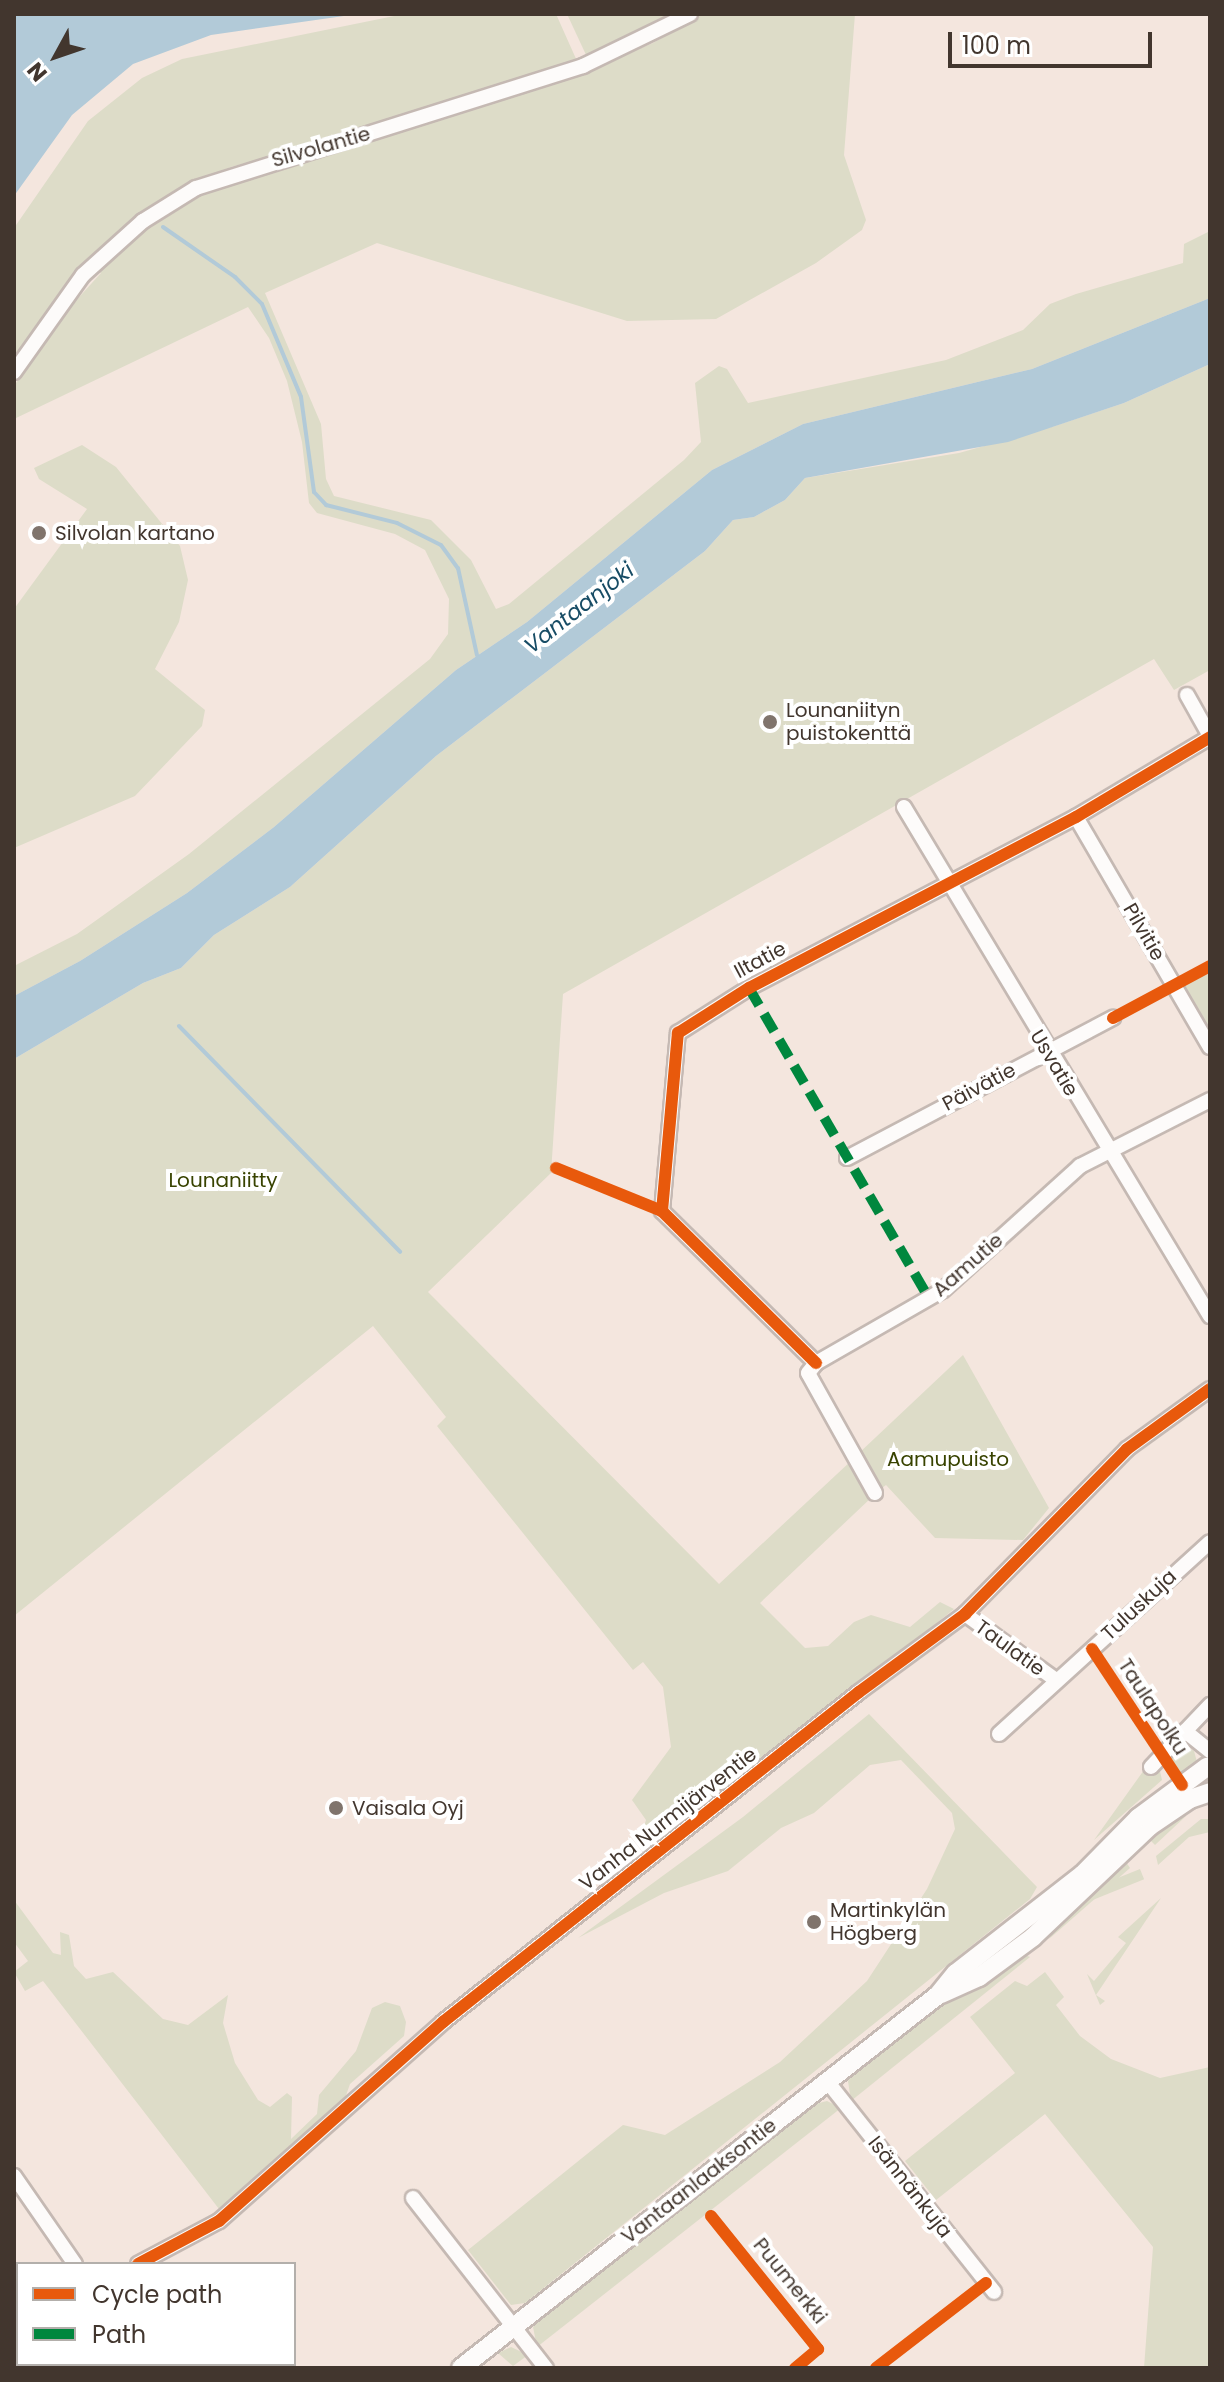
<!DOCTYPE html>
<html>
<head>
<meta charset="utf-8">
<style>
  body { margin:0 }
  #map { position:relative; width:1224px; height:2382px; overflow:hidden; background:#f4e6de; font-family:Poppins,sans-serif }
  div>[style] { position:absolute }
  [style*='--x'] { left:calc(var(--x)*1px); top:calc(var(--y)*1px); width:calc(var(--w)*1px); rotate:calc(var(--a)*1deg) }
  .green>* { inset:0; background:#dddcc8; transform-origin:0 0 }
  .water>* { inset:0; background:#b2cad8 }
  .stream>* { height:4px; margin:-2px; padding:0 2px; transform-origin:2px; border-radius:2px; background:#b2cad8 }
  .roads { filter:drop-shadow(2px 0 #c5b9b3) drop-shadow(-2px 0 #c5b9b3) drop-shadow(0 2px #c5b9b3) drop-shadow(0 -2px #c5b9b3) }
  .minor>* { height:14px; margin:-7px; padding:0 7px; transform-origin:7px; border-radius:7px; background:#fdfbfa }
  .major>* { height:18px; margin:-9px; padding:0 9px; transform-origin:9px; border-radius:9px; background:#fdfbfa }
  .quiet>* { height:10px; margin-top:-5px; transform-origin:0; background:repeating-linear-gradient(90deg,#00873e 0 20px,transparent 0 30px) }
  .cycleway>* { height:12px; margin:-6px; padding:0 6px; transform-origin:6px; border-radius:6px; background:#e8590c }
  .dots>* { width:22px; height:22px; translate:-50% -50%; box-sizing:border-box; border:4px solid #fff; border-radius:50% }
  span { translate:-50% -50%; white-space:nowrap; text-align:center; line-height:1.15; -webkit-text-stroke:8px #fff; paint-order:stroke }
  .street-label { font-size:20px; color:#42362e }
  .poi-label { font-size:20px; color:#42362e }
  .left { translate:0 -50%; text-align:left }
  .park-label { font-size:20px; color:#384300 }
  .water-label { font-size:22px; color:#174c65; font-style:italic }
  .frame { position:absolute; inset:0; border:16px solid #42362e; pointer-events:none }
  .legend { position:absolute; left:16px; top:2262px; width:280px; height:104px; box-sizing:border-box; background:#fff; border:2px solid #b3afab; margin:0; padding:10px 14px; list-style:none; font-size:24px; color:#42362e }
  .legend li { display:flex; align-items:center; gap:16px; height:40px }
  .legend b { width:40px; border:2px solid #b3afab }
  .north { position:absolute; left:16px; top:16px; width:80px; height:80px; -webkit-text-stroke:6px #fff; paint-order:stroke; rotate:230deg; font-size:22px; font-weight:700; line-height:32px; text-align:center; color:#42362e }
  .north::after { content:''; display:block; margin:auto; width:28px; height:36px; background:#42362e; clip-path:polygon(50% 0,100% 100%,50% 72%,0 100%) }
  .scale { position:absolute; left:948px; top:32px; width:204px; height:36px; box-sizing:border-box; border:4px solid #42362e; border-top:0; padding-left:10px; font-size:24px; line-height:28px; white-space:nowrap; color:#42362e; -webkit-text-stroke:6px #fff; paint-order:stroke }
</style>
</head>
<body>
<div id="map">
  <div class="green">
    <i style="clip-path:polygon(404px 14px,556px 14px,577px 61px,359px 132px,231px 167px,170px 197px,118px 236px,14px 367px,14px 228px,88px 121px,142px 78px,182px 59px)"></i>
    <i style="clip-path:polygon(567px 14px,669px 14px,587px 57px)"></i>
    <i style="clip-path:polygon(703px 14px,855px 14px,844px 155px,866px 220px,862px 230px,816px 263px,716px 319px,627px 321px,377px 243px,265px 293px,321px 424px,326px 479px,334px 496px,431px 520px,471px 560px,496px 609px,509px 604px,684px 460px,701px 442px,695px 383px,719px 366px,727px 369px,748px 403px,946px 360px,1023px 330px,1050px 304px,1076px 294px,1183px 263px,1184px 244px,1210px 231px,1210px 298px,1032px 369px,803px 424px,712px 470px,527px 622px,456px 670px,274px 827px,187px 893px,80px 961px,14px 996px,14px 966px,77px 934px,189px 854px,430px 659px,448px 634px,449px 599px,425px 550px,395px 534px,317px 513px,309px 503px,302px 442px,287px 381px,269px 338px,248px 307px,14px 419px,14px 386px,61px 317px,101px 273px,96px 269px,130px 237px,194px 196px,567px 79px,653px 43px)"></i>
    <i style="clip-path:polygon(1210px 364px,1210px 670px,1174px 690px,1154px 659px,563px 994px,551px 1173px,428px 1292px,719px 1584px,851px 1461px,872px 1497px,760px 1603px,805px 1648px,828px 1646px,854px 1622px,871px 1615px,910px 1627px,940px 1602px,954px 1609px,766px 1760px,648px 1843px,641px 1836px,646px 1820px,632px 1800px,671px 1747px,663px 1687px,643px 1662px,633px 1670px,437px 1426px,446px 1417px,373px 1326px,14px 1616px,14px 1059px,143px 983px,181px 968px,214px 935px,290px 887px,436px 756px,705px 551px,733px 520px,754px 517px,785px 500px,805px 478px,959px 453px,1055px 426px,1124px 403px)"></i>
    <i style="clip-path:polygon(82px 445px,116px 467px,180px 546px,188px 580px,179px 622px,155px 669px,205px 710px,202px 726px,135px 796px,14px 848px,14px 609px,87px 509px,39px 479px,34px 468px)"></i>
    <i style="clip-path:polygon(1210px 960px,1210px 1037px,1178px 979px)"></i>
    <i style="clip-path:polygon(963px 1355px,1049px 1508px,1023px 1540px,935px 1538px,886px 1485px,878px 1491px,858px 1454px)"></i>
    <i style="clip-path:polygon(869px 1714px,1037px 1887px,1030px 1899px,525px 2303px,511px 2305px,468px 2250px,623px 2125px,665px 2135px,780px 2062px,867px 1981px,927px 1889px,955px 1829px,952px 1813px,901px 1760px,870px 1765px,814px 1813px,781px 1828px,728px 1871px,664px 1893px,578px 1938px,743px 1817px)"></i>
    <i style="clip-path:polygon(1181px 1743px,1194px 1751px,1197px 1762px,1183px 1780px,1168px 1758px)"></i>
    <i style="clip-path:polygon(1159px 1767px,1162px 1780px,1094px 1840px,1144px 1770px,1152px 1775px)"></i>
    <i style="clip-path:polygon(1187px 1809px,1186px 1816px,1155px 1845px,1150px 1840px,1167px 1819px)"></i>
    <i style="clip-path:polygon(1201px 1819px,1210px 1819px,1210px 1832px,1189px 1837px,1158px 1865px,1156px 1856px)"></i>
    <i style="clip-path:polygon(1126px 1862px,1130px 1868px,1049px 1939px,1062px 1918px)"></i>
    <i style="left:1140px;top:1869px;width:11px;height:115px;rotate:68deg"></i>
    <i style="clip-path:polygon(1161px 1898px,1096px 1995px,1105px 2001px,1100px 2005px,1087px 1974px,1094px 1981px,1126px 1943px,1118px 1937px)"></i>
    <i style="clip-path:polygon(14px 1900px,53px 1953px,61px 1955px,60px 1932px,69px 1935px,74px 1966px,86px 1979px,113px 1972px,163px 2019px,188px 2025px,228px 1995px,223px 2023px,235px 2063px,258px 2100px,270px 2107px,287px 2093px,292px 2097px,291px 2139px,317px 2114px,319px 2095px,356px 2051px,372px 2008px,385px 2002px,400px 2006px,406px 2022px,404px 2036px,350px 2084px,344px 2101px,219px 2209px,43px 1981px,25px 1991px,14px 1972px,28px 1961px,14px 1942px)"></i>
    <i style="clip-path:polygon(1023px 1954px,1030px 1957px,851px 2101px,848px 2081px,855px 2070px,925px 2016px)"></i>
    <i style="clip-path:polygon(1045px 1972px,1064px 1997px,1056px 2005px,1080px 2036px,1111px 2059px,1160px 2078px,1210px 2067px,1210px 2368px,1144px 2368px,1153px 2247px,1045px 2114px,936px 2200px,905px 2161px,1015px 2073px,970px 2017px,1015px 1981px,1027px 1986px)"></i>
    <i style="clip-path:polygon(827px 2101px,841px 2108px,537px 2347px,533px 2327px,538px 2321px,811px 2105px)"></i>
    <i style="clip-path:polygon(511px 2347px,528px 2355px,513px 2366px,498px 2353px)"></i>
  </div>
  <div class="water">
    <i style="clip-path:polygon(14px 14px,358px 14px,211px 35px,133px 64px,72px 115px,14px 196px)"></i>
    <i style="clip-path:polygon(1210px 298px,1210px 364px,1124px 403px,1008px 442px,805px 478px,785px 500px,754px 517px,733px 520px,705px 551px,436px 756px,290px 887px,214px 935px,181px 968px,143px 983px,14px 1059px,14px 996px,80px 961px,187px 893px,274px 827px,456px 670px,527px 622px,712px 470px,803px 424px,1032px 369px)"></i>
  </div>
  <div class="stream">
    <i style="--x:163;--y:227;--w:88;--a:34.8"></i>
    <i style="--x:235;--y:277;--w:38;--a:45"></i>
    <i style="--x:262;--y:304;--w:101;--a:67.2"></i>
    <i style="--x:301;--y:397;--w:96;--a:82.2"></i>
    <i style="--x:314;--y:492;--w:18;--a:47"></i>
    <i style="--x:326;--y:505;--w:73;--a:14.2"></i>
    <i style="--x:397;--y:523;--w:49;--a:26.6"></i>
    <i style="--x:441;--y:545;--w:29;--a:54"></i>
    <i style="--x:458;--y:568;--w:89;--a:77.7"></i>
    <i style="--x:179;--y:1026;--w:316;--a:45.6"></i>
  </div>
  <div class="roads">
    <div class="minor">
      <i style="--x:14;--y:372;--w:119;--a:-54.6"></i>
      <i style="--x:83;--y:275;--w:81;--a:-42"></i>
      <i style="--x:143;--y:221;--w:62;--a:-31.9"></i>
      <i style="--x:196;--y:188;--w:406;--a:-17.5"></i>
      <i style="--x:583;--y:66;--w:119;--a:-25.9"></i>
      <i style="--x:1187;--y:695;--w:47;--a:60.7"></i>
      <i style="--x:904;--y:807;--w:594;--a:58.99"></i>
      <i style="--x:1076;--y:817;--w:266;--a:59.8"></i>
      <i style="--x:847;--y:1158;--w:301;--a:-27.8"></i>
      <i style="--x:816;--y:1363;--w:216;--a:-135.4"></i>
      <i style="--x:662;--y:1211;--w:179;--a:-84.9"></i>
      <i style="--x:678;--y:1033;--w:84;--a:-32.4"></i>
      <i style="--x:749;--y:988;--w:369;--a:-27.6"></i>
      <i style="--x:1076;--y:817;--w:156;--a:-30.8"></i>
      <i style="--x:875;--y:1493;--w:137;--a:-119.2"></i>
      <i style="--x:808;--y:1373;--w:13;--a:-51"></i>
      <i style="--x:816;--y:1363;--w:146;--a:-29.9"></i>
      <i style="--x:943;--y:1290;--w:185;--a:-42.1"></i>
      <i style="--x:1080;--y:1166;--w:146;--a:-26.9"></i>
      <i style="--x:965;--y:1614;--w:112;--a:36"></i>
      <i style="--x:1185;--y:1731;--w:32;--a:39"></i>
      <i style="--x:999;--y:1734;--w:285;--a:-42.3"></i>
      <i style="--x:1151;--y:1767;--w:86;--a:-46.4"></i>
      <i style="--x:827;--y:2081;--w:269;--a:51.6"></i>
      <i style="--x:14;--y:2176;--w:107;--a:55.3"></i>
      <i style="--x:413;--y:2198;--w:216;--a:52"></i>
      <i style="--x:138;--y:2264;--w:92;--a:-28"></i>
      <i style="--x:219;--y:2221;--w:300;--a:-41.6"></i>
      <i style="--x:443;--y:2022;--w:531;--a:-38.42"></i>
      <i style="--x:859;--y:1692;--w:132;--a:-36.3"></i>
      <i style="--x:965;--y:1614;--w:231;--a:-45.5"></i>
      <i style="--x:1127;--y:1449;--w:102;--a:-35.9"></i>
      <i style="--x:14;--y:2315;--w:4;--a:-27"></i>
    </div>
    <div class="major">
      <i style="--x:941;--y:1994;--w:42;--a:-24.1"></i>
      <i style="--x:979;--y:1977;--w:67;--a:-36.5"></i>
      <i style="--x:1033;--y:1937;--w:161;--a:-43.5"></i>
      <i style="--x:1150;--y:1826;--w:48;--a:-34"></i>
      <i style="--x:1190;--y:1799;--w:21;--a:-19"></i>
      <i style="--x:461;--y:2368;--w:606;--a:-38.02"></i>
      <i style="--x:938;--y:1995;--w:28;--a:-51"></i>
      <i style="--x:956;--y:1973;--w:160;--a:-37.9"></i>
      <i style="--x:1082;--y:1875;--w:80;--a:-45.5"></i>
      <i style="--x:1138;--y:1818;--w:86;--a:-36.5"></i>
    </div>
  </div>
  <div class="quiet">
    <i style="--x:749;--y:988;--w:359;--a:59.9"></i>
  </div>
  <div class="cycleway">
    <i style="--x:1113;--y:1018;--w:110;--a:-28.2"></i>
    <i style="--x:556;--y:1168;--w:114;--a:22.1"></i>
    <i style="--x:816;--y:1363;--w:216;--a:-135.4"></i>
    <i style="--x:662;--y:1211;--w:179;--a:-84.9"></i>
    <i style="--x:678;--y:1033;--w:84;--a:-32.4"></i>
    <i style="--x:749;--y:988;--w:369;--a:-27.6"></i>
    <i style="--x:1076;--y:817;--w:156;--a:-30.8"></i>
    <i style="--x:1092;--y:1649;--w:163;--a:56.5"></i>
    <i style="--x:711;--y:2216;--w:171;--a:51.2"></i>
    <i style="--x:818;--y:2349;--w:30;--a:140"></i>
    <i style="--x:138;--y:2264;--w:92;--a:-28"></i>
    <i style="--x:219;--y:2221;--w:300;--a:-41.6"></i>
    <i style="--x:443;--y:2022;--w:531;--a:-38.42"></i>
    <i style="--x:859;--y:1692;--w:132;--a:-36.3"></i>
    <i style="--x:965;--y:1614;--w:231;--a:-45.5"></i>
    <i style="--x:1127;--y:1449;--w:102;--a:-35.9"></i>
    <i style="--x:876;--y:2368;--w:139;--a:-37.7"></i>
  </div>
  <div class="dots">
    <i style="left:39px;top:533px;background:#80746c"></i>
    <i style="left:770px;top:722px;background:#80746c"></i>
    <i style="left:336px;top:1808px;background:#80746c"></i>
    <i style="left:814px;top:1922px;background:#80746c"></i>
  </div>
  <div class="street-label">
    <span style="left:321px;top:147px;rotate:-16deg">Silvolantie</span>
    <span style="left:1144px;top:932px;rotate:60deg">Pilvitie</span>
    <span style="left:760px;top:960px;rotate:-28deg">Iltatie</span>
    <span style="left:1054px;top:1063px;rotate:59deg">Usvatie</span>
    <span style="left:979px;top:1087px;rotate:-28deg">Päivätie</span>
    <span style="left:968px;top:1265px;rotate:-41deg">Aamutie</span>
    <span style="left:1139px;top:1605px;rotate:-43deg">Tuluskuja</span>
    <span style="left:1010px;top:1648px;rotate:36deg">Taulatie</span>
    <span style="left:1153px;top:1707px;rotate:57deg">Taulapolku</span>
    <span style="left:668px;top:1819px;rotate:-38deg">Vanha Nurmijärventie</span>
    <span style="left:699px;top:2181px;rotate:-38deg">Vantaanlaaksontie</span>
    <span style="left:910px;top:2187px;rotate:52deg">Isännänkuja</span>
    <span style="left:790px;top:2281px;rotate:51deg">Puumerkki</span>
  </div>
  <div class="poi-label">
    <span class="left" style="left:55px;top:533px">Silvolan kartano</span>
    <span class="left" style="left:786px;top:722px">Lounaniityn<br>puistokenttä</span>
    <span class="left" style="left:352px;top:1808px">Vaisala Oyj</span>
    <span class="left" style="left:830px;top:1922px">Martinkylän<br>Högberg</span>
  </div>
  <div class="park-label">
    <span style="left:223px;top:1180px">Lounaniitty</span>
    <span style="left:948px;top:1459px">Aamupuisto</span>
  </div>
  <div class="water-label">
    <span style="left:579px;top:608px;rotate:-38deg">Vantaanjoki</span>
  </div>
  <div class="frame"></div>
  <ul class="legend">
  <li><b style="height:10px;background:#e8590c"></b>Cycle path</li>
  <li><b style="height:10px;background:#00873e"></b>Path</li>
  </ul>
  <div class="north">N</div>
  <div class="scale">100 m</div>
</div>
</body>
</html>
